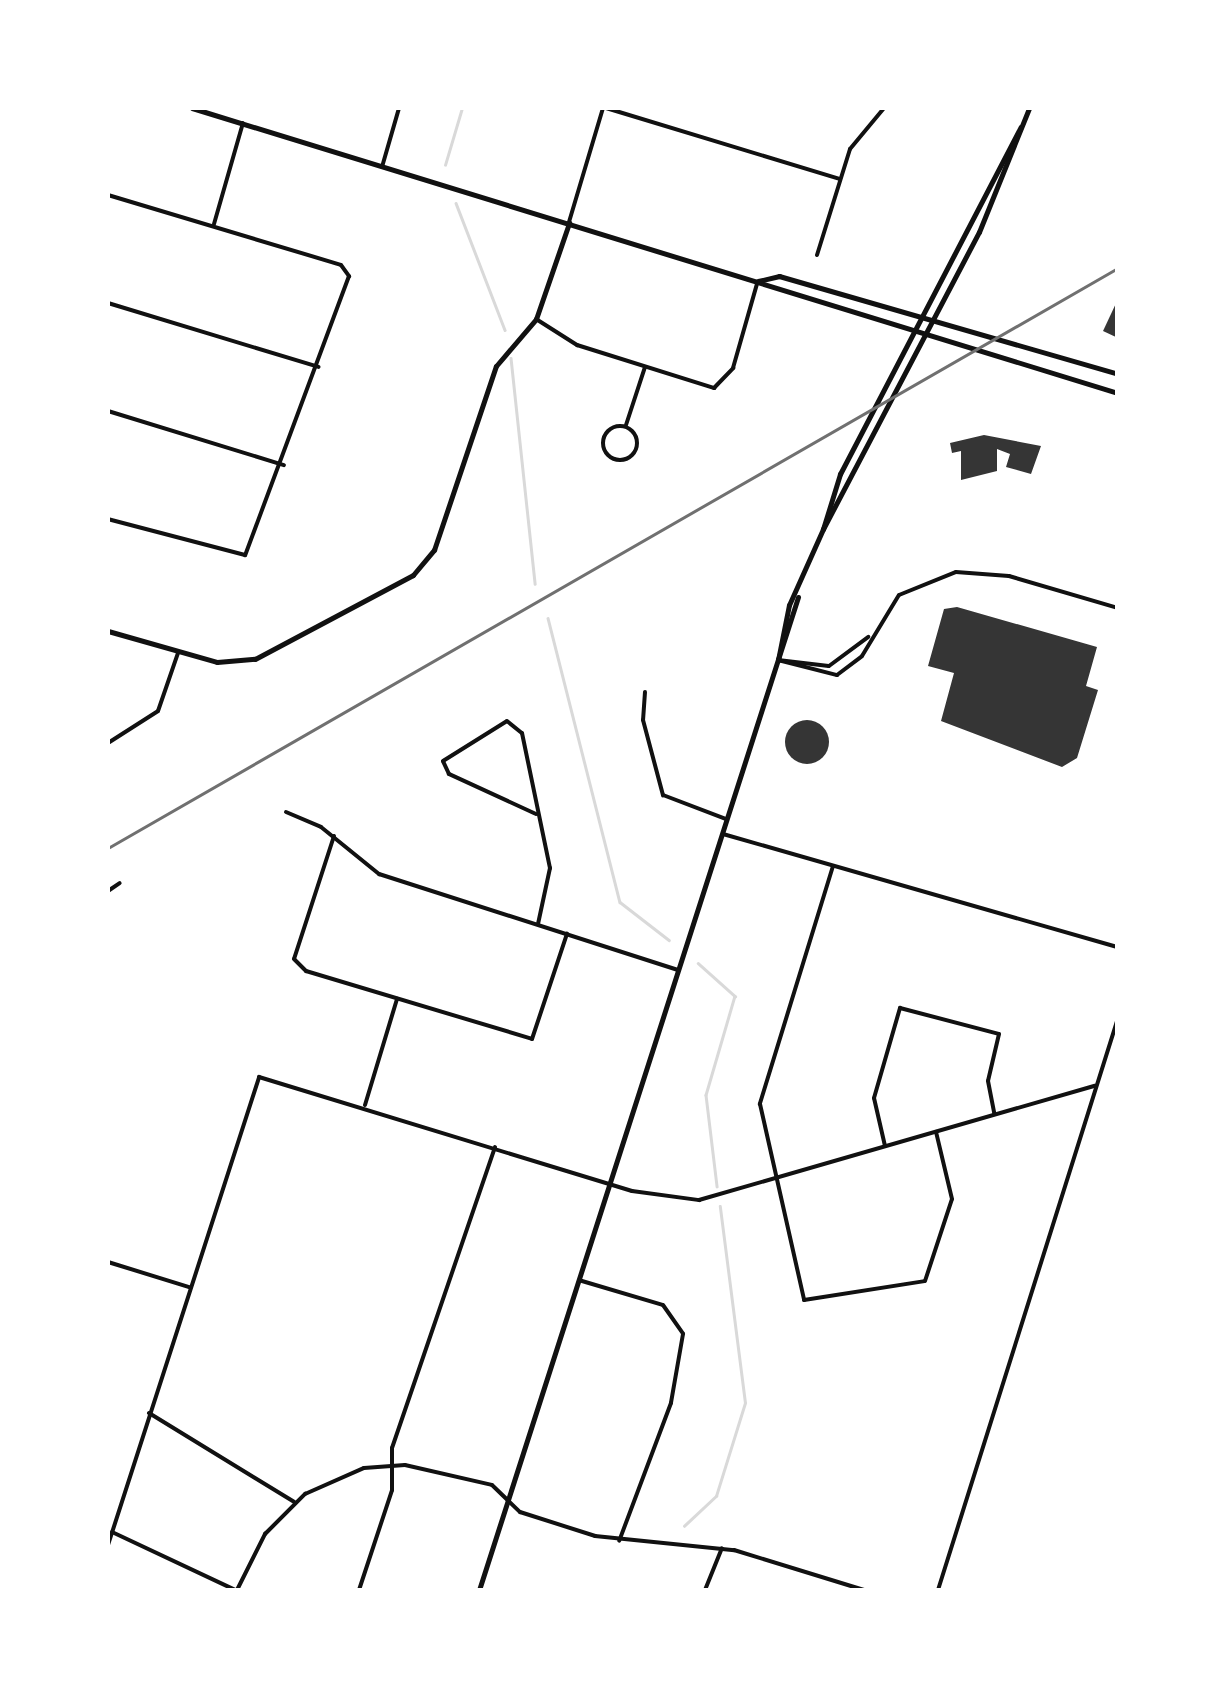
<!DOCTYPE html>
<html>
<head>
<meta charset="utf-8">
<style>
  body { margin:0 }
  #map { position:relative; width:1225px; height:1698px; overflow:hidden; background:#fff; font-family:"DM Sans",sans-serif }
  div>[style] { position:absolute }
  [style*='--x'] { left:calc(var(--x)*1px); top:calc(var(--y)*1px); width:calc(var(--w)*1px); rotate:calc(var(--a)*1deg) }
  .stream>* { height:2.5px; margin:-1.25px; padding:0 1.25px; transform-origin:1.25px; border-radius:1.25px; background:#d9d9d9 }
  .building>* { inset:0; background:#353535 }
  .round { border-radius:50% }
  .minor>* { height:4px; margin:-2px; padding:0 2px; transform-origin:2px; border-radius:2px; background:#111 }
  .minor>.ring { margin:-2px; padding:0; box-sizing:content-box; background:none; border:4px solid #111; border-radius:50% }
  .tertiary>* { height:5px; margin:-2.5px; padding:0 2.5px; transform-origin:2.5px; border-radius:2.5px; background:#111 }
  .secondary>* { height:5px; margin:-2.5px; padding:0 2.5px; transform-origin:2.5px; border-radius:2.5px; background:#111 }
  .rail>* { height:2.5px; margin:-1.25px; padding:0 1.25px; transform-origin:1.25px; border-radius:1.25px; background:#707070 }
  span { translate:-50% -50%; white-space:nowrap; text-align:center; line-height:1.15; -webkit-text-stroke:8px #fff; paint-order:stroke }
  .frame { position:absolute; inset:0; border:110px solid #fff; pointer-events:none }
</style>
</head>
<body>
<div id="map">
  <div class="stream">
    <i style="--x:445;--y:165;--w:59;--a:-73.4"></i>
    <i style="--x:456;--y:203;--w:136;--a:68.9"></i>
    <i style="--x:511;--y:358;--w:227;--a:83.9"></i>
    <i style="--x:548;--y:618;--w:293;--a:75.8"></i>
    <i style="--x:620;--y:902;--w:62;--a:37.8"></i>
    <i style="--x:698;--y:963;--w:50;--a:41.7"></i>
    <i style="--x:735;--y:996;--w:103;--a:106.3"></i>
    <i style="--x:706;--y:1095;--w:92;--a:83.1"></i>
    <i style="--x:684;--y:1526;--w:44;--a:-43.2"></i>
    <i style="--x:716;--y:1496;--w:97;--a:-72.7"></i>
    <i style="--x:745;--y:1403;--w:198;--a:-97.3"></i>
  </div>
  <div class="building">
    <i style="clip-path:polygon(1118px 299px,1118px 338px,1103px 331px)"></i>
    <i style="clip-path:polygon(984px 435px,1041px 446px,1031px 474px,1006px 467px,1010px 454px,997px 449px,997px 471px,961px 480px,961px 451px,952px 453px,950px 443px)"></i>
    <i style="clip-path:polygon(957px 607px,1097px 647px,1086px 686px,1098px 690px,1077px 758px,1062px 767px,941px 721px,954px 673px,928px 666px,944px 609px)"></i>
    <i class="round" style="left:785px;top:720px;width:44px;height:44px"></i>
  </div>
  <div class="minor">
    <i style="--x:606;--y:108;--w:244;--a:16.9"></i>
    <i style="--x:382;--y:167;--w:61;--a:-73.9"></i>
    <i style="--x:108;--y:195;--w:243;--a:16.7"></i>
    <i style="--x:341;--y:265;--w:14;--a:54"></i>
    <i style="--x:349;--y:276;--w:298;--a:110.4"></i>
    <i style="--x:245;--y:555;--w:142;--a:-165.3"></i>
    <i style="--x:569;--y:222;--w:119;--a:-73.4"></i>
    <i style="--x:214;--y:224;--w:105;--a:-74"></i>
    <i style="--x:817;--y:255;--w:111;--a:-72.7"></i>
    <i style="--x:850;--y:149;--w:53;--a:-50.3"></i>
    <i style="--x:108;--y:303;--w:220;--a:16.9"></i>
    <i style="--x:536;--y:319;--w:49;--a:32.4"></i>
    <i style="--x:577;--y:345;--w:144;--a:17.4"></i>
    <i style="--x:714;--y:388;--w:28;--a:-46"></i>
    <i style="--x:733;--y:368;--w:87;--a:-74.1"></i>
    <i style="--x:108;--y:411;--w:184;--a:17.1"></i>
    <i style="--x:626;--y:425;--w:61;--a:-71.9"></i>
    <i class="ring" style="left:603px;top:426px;width:30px;height:30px"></i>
    <i style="--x:778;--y:660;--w:61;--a:14.3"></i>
    <i style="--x:837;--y:675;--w:31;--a:-37"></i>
    <i style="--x:862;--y:656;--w:71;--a:-58.8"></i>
    <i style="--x:899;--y:595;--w:61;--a:-22"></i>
    <i style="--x:956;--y:572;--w:53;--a:4.3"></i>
    <i style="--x:1009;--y:576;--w:114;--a:16.4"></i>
    <i style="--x:778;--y:660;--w:51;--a:6.7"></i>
    <i style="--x:829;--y:666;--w:49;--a:-36.6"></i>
    <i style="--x:645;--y:692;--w:28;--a:94"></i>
    <i style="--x:643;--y:720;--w:78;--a:75.1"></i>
    <i style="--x:663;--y:795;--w:67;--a:20.9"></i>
    <i style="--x:108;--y:743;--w:59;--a:-32.6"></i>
    <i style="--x:158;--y:711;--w:61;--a:-71"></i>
    <i style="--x:286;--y:812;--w:38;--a:23"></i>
    <i style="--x:321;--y:827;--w:75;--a:39"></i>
    <i style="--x:379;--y:874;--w:314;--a:17.8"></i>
    <i style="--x:536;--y:814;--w:96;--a:-155.3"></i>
    <i style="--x:449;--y:774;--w:14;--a:-115"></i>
    <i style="--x:443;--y:761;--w:75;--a:-32"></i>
    <i style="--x:507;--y:721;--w:19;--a:39"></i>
    <i style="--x:522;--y:733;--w:138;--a:78.3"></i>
    <i style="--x:550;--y:868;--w:57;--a:102.1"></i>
    <i style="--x:723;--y:834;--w:411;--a:16"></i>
    <i style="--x:334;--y:836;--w:129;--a:108"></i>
    <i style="--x:294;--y:959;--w:17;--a:45"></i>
    <i style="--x:306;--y:971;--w:236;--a:16.7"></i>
    <i style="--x:532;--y:1039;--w:111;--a:-71.6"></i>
    <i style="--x:833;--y:866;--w:249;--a:107.1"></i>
    <i style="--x:760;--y:1104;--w:201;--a:77.3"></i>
    <i style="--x:804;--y:1300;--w:122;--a:-8.9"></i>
    <i style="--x:925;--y:1281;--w:86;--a:-71.8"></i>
    <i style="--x:952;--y:1199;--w:69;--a:-103.4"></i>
    <i style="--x:108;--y:891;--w:14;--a:-34"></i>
    <i style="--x:365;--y:1105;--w:111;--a:-73.2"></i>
    <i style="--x:885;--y:1146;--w:49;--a:-102.9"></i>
    <i style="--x:874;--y:1098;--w:94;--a:-73.9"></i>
    <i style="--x:900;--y:1008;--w:102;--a:14.7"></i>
    <i style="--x:999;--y:1034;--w:48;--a:103.2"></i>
    <i style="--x:988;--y:1081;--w:33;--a:79"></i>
    <i style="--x:108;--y:1262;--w:85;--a:17.2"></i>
    <i style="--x:582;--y:1281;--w:84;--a:16.5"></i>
    <i style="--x:663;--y:1305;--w:35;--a:55"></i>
    <i style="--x:683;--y:1334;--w:70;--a:99.9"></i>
    <i style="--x:671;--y:1403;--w:147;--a:110.6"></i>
    <i style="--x:149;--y:1413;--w:170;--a:31.5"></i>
    <i style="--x:112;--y:1532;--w:136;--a:25.2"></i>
    <i style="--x:108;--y:1545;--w:492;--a:-72.1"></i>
    <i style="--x:259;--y:1077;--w:390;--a:17"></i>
    <i style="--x:632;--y:1191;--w:68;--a:7.7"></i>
    <i style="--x:699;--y:1200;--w:412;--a:-16.1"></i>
    <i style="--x:237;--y:1590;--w:63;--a:-63.4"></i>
    <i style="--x:265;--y:1534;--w:57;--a:-45"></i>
    <i style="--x:305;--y:1494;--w:64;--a:-23.8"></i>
    <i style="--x:364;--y:1468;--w:41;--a:-4.2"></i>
    <i style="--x:405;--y:1465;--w:89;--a:12.9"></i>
    <i style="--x:492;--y:1485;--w:39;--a:44"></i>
    <i style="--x:520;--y:1512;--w:79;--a:17.7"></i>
    <i style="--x:595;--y:1536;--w:140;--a:5.8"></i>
    <i style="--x:734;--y:1550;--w:136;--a:17.1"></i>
    <i style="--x:359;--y:1590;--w:105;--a:-71.7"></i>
    <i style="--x:392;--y:1490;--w:42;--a:-90"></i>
    <i style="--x:392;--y:1448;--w:318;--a:-71.1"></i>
    <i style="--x:705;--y:1590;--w:45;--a:-68"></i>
    <i style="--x:938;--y:1590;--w:600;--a:-72.53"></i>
  </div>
  <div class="tertiary">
    <i style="--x:108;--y:631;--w:113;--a:15.9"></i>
    <i style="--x:217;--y:662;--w:38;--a:-5"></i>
    <i style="--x:255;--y:659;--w:179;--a:-28"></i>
    <i style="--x:413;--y:575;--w:33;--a:-50"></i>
    <i style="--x:434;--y:550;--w:194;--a:-71.4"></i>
    <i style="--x:496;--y:366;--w:62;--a:-49.6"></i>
    <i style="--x:536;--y:319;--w:102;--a:-71"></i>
  </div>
  <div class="secondary">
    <i style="--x:192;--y:108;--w:969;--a:17.11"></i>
    <i style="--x:758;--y:281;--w:22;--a:-13"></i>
    <i style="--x:779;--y:276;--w:353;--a:16.1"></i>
    <i style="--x:823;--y:529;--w:58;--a:-72.8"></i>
    <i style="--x:840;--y:474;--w:391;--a:-62.5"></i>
    <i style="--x:778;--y:660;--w:56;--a:-78.7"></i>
    <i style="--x:789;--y:605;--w:83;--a:-65.9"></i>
    <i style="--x:823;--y:529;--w:335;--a:-62.3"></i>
    <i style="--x:979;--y:232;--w:134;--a:-68"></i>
    <i style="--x:479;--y:1590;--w:1043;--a:-72.19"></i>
  </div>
  <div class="rail">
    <i style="--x:108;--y:848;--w:1165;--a:-29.87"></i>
  </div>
  <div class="frame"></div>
</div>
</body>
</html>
